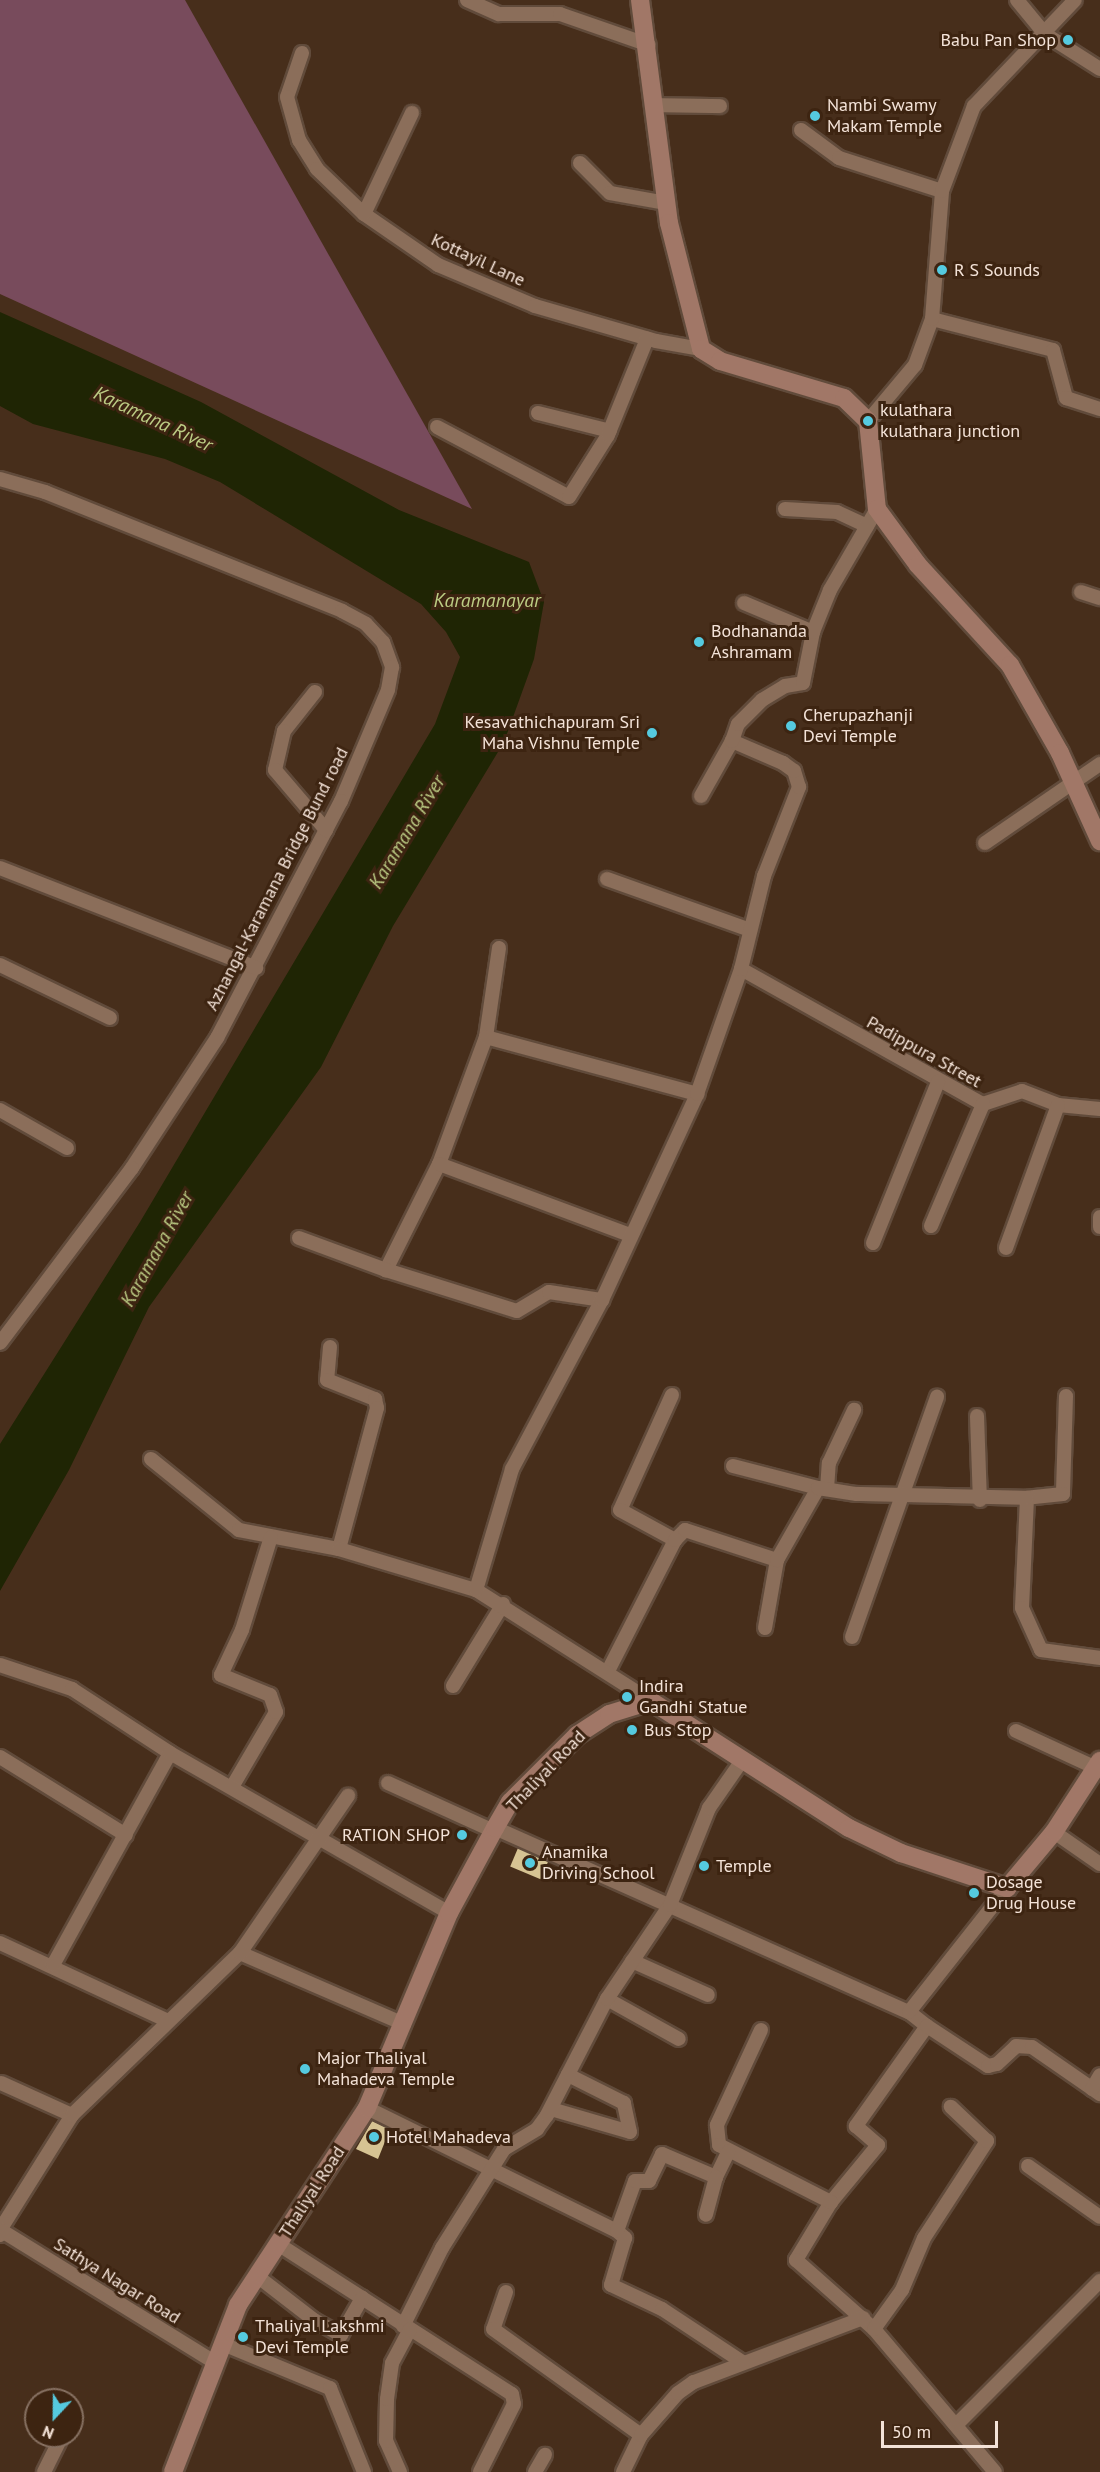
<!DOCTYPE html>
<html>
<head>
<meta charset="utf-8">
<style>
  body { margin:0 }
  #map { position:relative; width:1100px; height:2472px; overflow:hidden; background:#472e1b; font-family:"PT Sans",sans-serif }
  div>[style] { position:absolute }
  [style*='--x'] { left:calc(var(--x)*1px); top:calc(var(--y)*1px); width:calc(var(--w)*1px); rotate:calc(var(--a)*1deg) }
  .forest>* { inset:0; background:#784b5c }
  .water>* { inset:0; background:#1f2504 }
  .building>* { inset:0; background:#d6c393; transform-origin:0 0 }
  .roads { filter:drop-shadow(2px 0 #614b3b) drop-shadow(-2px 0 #614b3b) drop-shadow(0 2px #614b3b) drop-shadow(0 -2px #614b3b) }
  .street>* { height:14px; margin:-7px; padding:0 7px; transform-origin:7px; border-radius:7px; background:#8b6e5a }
  .secondary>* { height:18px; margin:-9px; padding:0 9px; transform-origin:9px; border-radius:9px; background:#a17767 }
  .dots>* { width:16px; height:16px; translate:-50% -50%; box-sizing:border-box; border:3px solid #3d2411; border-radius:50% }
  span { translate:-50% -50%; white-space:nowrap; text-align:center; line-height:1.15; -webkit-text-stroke:6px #3d2411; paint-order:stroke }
  .poi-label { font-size:18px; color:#f4e3d8 }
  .right { translate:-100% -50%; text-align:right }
  .left { translate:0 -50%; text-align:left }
  .street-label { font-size:18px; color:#f4e3d8 }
  .water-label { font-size:20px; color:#bccc84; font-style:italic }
  .north { position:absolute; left:24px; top:2388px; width:60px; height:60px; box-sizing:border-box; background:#3d2411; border:2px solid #867061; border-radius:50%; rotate:202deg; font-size:16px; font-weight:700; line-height:24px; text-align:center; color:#f4e3d8 }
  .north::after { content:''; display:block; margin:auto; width:21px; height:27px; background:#55cadf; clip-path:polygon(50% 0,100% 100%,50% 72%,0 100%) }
  .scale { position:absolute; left:881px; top:2421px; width:117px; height:27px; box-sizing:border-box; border:3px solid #f4e3d8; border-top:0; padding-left:8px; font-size:18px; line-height:21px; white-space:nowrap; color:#f4e3d8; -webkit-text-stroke:4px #3d2411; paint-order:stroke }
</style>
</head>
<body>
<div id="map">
  <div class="forest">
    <i style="clip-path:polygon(0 0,185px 0,472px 509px,0 294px)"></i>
  </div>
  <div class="water">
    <i style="clip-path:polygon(0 312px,201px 402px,399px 510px,529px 562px,544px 602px,534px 659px,504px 742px,393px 926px,321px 1067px,149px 1307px,69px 1470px,0 1591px,0 1444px,140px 1222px,435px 724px,460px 657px,446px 632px,421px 604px,220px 482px,165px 459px,33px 424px,0 406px)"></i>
  </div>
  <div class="building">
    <i style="left:518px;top:1848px;width:33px;height:20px;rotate:23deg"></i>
    <i style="clip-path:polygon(372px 2121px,390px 2129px,378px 2159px,356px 2149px)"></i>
  </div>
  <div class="roads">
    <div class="street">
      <i style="--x:467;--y:0;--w:35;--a:24"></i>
      <i style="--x:499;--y:14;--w:61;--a:0"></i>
      <i style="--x:560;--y:14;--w:94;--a:19.2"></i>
      <i style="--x:1017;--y:0;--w:44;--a:50.5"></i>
      <i style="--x:1045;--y:34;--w:65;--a:32.5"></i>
      <i style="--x:302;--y:53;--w:46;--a:108.8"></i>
      <i style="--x:287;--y:97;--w:45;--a:74.4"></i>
      <i style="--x:299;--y:140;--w:34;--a:58"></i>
      <i style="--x:317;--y:169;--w:65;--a:43.8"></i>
      <i style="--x:364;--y:214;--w:90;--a:34.6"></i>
      <i style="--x:438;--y:265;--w:105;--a:22.9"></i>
      <i style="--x:535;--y:306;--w:126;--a:16.1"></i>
      <i style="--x:656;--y:341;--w:46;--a:10.1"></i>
      <i style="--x:655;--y:105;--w:65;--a:0.9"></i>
      <i style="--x:801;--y:130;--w:47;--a:36.4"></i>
      <i style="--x:839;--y:158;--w:108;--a:17.8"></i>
      <i style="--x:580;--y:163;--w:42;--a:45"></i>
      <i style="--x:610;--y:193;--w:57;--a:10.1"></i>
      <i style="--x:364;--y:214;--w:112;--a:-64.6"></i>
      <i style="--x:932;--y:319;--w:125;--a:14.4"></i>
      <i style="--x:1053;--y:350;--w:50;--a:74.8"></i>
      <i style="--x:1066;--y:398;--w:36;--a:18"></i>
      <i style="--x:538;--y:413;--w:74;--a:14"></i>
      <i style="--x:868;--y:421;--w:73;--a:-50"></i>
      <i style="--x:915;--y:365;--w:49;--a:-69.7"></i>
      <i style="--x:932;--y:319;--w:128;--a:-85.5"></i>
      <i style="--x:942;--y:191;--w:91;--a:-69.4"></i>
      <i style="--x:974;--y:106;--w:146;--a:-46.4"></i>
      <i style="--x:437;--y:427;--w:149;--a:27.9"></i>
      <i style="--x:569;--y:497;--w:73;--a:-57.8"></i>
      <i style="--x:608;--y:435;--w:104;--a:-67.9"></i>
      <i style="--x:0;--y:479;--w:47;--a:16.1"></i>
      <i style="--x:45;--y:492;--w:320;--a:21.8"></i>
      <i style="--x:342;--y:611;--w:27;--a:28"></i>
      <i style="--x:366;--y:624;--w:25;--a:47"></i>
      <i style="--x:383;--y:642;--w:27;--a:70"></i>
      <i style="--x:392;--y:667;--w:23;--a:100"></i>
      <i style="--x:388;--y:690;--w:121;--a:112.9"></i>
      <i style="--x:341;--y:801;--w:267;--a:117.6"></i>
      <i style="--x:217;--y:1038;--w:155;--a:123.2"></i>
      <i style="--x:132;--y:1168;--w:219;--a:127"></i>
      <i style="--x:785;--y:509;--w:52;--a:3.3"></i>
      <i style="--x:837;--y:512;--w:33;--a:25"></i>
      <i style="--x:1081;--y:592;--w:20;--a:18"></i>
      <i style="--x:744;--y:603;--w:75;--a:22.8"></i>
      <i style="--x:315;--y:692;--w:50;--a:128.5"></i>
      <i style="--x:284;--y:731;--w:40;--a:103"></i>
      <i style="--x:275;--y:770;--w:79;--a:49.6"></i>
      <i style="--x:701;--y:796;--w:63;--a:-60.6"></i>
      <i style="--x:985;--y:843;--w:140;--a:-34.5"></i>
      <i style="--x:0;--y:868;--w:275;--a:21.3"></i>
      <i style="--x:607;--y:879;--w:152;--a:19.6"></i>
      <i style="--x:499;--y:948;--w:90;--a:98.3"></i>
      <i style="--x:486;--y:1037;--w:135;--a:110.3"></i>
      <i style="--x:439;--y:1164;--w:119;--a:116.6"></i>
      <i style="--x:386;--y:1270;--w:137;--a:17.4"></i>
      <i style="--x:517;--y:1311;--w:37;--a:-31"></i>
      <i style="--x:549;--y:1292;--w:54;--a:8.6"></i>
      <i style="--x:0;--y:965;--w:122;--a:25.7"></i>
      <i style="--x:741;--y:969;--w:277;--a:29.2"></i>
      <i style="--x:983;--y:1104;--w:41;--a:-18.4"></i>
      <i style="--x:1022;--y:1091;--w:39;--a:21"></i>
      <i style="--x:1058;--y:1105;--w:42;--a:5.4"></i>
      <i style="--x:486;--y:1037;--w:219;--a:15.1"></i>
      <i style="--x:0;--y:1110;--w:77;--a:29.6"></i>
      <i style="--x:439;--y:1164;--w:204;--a:20.4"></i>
      <i style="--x:1100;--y:1217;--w:10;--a:90"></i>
      <i style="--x:931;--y:1226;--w:133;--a:-66.9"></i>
      <i style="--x:299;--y:1238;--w:93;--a:20.2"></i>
      <i style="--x:873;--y:1243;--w:174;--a:-68"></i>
      <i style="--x:1006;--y:1248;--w:152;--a:-70"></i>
      <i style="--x:330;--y:1347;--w:33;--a:95"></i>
      <i style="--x:327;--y:1380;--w:52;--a:21.6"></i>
      <i style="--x:375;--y:1399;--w:9;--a:77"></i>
      <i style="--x:377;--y:1408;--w:146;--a:105.1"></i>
      <i style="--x:672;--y:1395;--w:126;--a:114.3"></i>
      <i style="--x:620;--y:1510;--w:63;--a:28.6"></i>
      <i style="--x:1066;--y:1396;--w:98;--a:91.8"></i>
      <i style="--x:1063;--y:1494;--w:36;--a:174"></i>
      <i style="--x:1027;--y:1498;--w:110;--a:92.6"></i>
      <i style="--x:1022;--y:1608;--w:46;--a:65.7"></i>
      <i style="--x:1041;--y:1650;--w:60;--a:7.7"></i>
      <i style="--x:977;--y:1416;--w:84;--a:88"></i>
      <i style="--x:151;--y:1459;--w:113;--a:38.9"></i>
      <i style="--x:239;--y:1530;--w:102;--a:10.8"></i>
      <i style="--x:339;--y:1549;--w:143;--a:16.7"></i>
      <i style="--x:733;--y:1466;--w:88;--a:14.5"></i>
      <i style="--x:827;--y:1489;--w:26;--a:-86"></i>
      <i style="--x:829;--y:1463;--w:59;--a:-64.7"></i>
      <i style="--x:765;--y:1628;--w:69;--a:-80"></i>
      <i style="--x:852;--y:1637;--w:255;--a:-70.5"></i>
      <i style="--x:0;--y:1665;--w:76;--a:18.4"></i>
      <i style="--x:72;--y:1689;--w:117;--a:33.1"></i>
      <i style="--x:608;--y:1671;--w:147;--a:-62.9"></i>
      <i style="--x:675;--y:1540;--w:14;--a:-45"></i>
      <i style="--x:685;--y:1530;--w:97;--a:18.1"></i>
      <i style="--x:777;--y:1560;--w:83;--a:-60.3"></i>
      <i style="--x:818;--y:1488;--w:39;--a:9"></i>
      <i style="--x:857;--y:1494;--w:170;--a:1.3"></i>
      <i style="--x:453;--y:1686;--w:96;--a:-58.6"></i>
      <i style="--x:651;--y:1701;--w:207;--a:-147.6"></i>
      <i style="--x:476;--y:1590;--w:126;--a:-73.4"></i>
      <i style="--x:512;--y:1469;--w:191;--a:-62"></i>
      <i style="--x:602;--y:1300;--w:227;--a:-65.2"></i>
      <i style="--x:697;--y:1094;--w:133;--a:-70.6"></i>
      <i style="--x:741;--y:969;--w:96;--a:-76.1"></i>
      <i style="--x:764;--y:876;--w:96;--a:-68.5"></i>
      <i style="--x:799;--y:787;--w:17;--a:-107"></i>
      <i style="--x:794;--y:771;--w:14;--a:-144"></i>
      <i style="--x:783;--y:763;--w:56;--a:-156.7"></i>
      <i style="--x:732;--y:741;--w:18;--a:-71"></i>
      <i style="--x:738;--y:724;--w:34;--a:-45"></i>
      <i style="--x:762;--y:700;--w:27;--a:-31"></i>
      <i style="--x:785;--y:686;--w:18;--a:-9"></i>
      <i style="--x:803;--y:683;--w:52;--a:-78.9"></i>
      <i style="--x:813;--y:632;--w:45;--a:-68"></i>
      <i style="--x:830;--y:590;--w:94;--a:-59.9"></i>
      <i style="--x:1016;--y:1731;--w:88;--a:24.8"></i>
      <i style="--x:0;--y:1757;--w:148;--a:31.8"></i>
      <i style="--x:388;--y:1783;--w:116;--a:24.4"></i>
      <i style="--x:232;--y:1787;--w:87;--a:-59.6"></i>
      <i style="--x:276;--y:1712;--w:18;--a:-109"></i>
      <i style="--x:270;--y:1695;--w:53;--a:-157.8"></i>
      <i style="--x:221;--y:1675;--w:50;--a:-65"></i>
      <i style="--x:242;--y:1630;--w:97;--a:-72.7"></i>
      <i style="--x:495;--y:1828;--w:453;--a:24"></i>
      <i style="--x:909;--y:2012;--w:23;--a:38"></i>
      <i style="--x:927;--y:2026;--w:123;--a:125.4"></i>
      <i style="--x:856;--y:2126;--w:29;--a:41"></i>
      <i style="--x:878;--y:2145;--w:74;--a:129.5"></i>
      <i style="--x:831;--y:2202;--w:68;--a:121.1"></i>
      <i style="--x:796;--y:2260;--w:104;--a:41.5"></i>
      <i style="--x:874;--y:2329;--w:187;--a:49.8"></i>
      <i style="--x:1054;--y:1832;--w:56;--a:34.8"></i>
      <i style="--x:0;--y:1943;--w:185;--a:24.9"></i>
      <i style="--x:240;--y:1953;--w:179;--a:23.4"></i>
      <i style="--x:632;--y:1961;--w:83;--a:24.1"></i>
      <i style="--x:53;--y:1965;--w:242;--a:-61.1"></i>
      <i style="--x:170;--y:1753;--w:322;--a:29.8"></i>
      <i style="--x:607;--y:1999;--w:82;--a:29.1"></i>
      <i style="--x:909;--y:2012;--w:158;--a:-51.7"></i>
      <i style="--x:927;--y:2026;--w:73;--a:33.3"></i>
      <i style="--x:988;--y:2066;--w:9;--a:-13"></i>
      <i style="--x:997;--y:2064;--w:26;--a:-43"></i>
      <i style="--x:1016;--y:2046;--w:16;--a:4"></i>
      <i style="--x:1032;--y:2047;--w:83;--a:34.7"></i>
      <i style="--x:761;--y:2030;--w:105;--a:114.9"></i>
      <i style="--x:717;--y:2125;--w:20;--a:84"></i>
      <i style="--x:719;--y:2145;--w:126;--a:27"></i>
      <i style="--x:1;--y:2083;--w:78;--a:24.3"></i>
      <i style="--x:1092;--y:2089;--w:16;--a:-60"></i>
      <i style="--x:367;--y:2108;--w:279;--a:26.2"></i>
      <i style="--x:617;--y:2231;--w:11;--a:41"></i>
      <i style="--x:625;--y:2238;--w:49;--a:106.6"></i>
      <i style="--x:611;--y:2285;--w:56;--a:25.2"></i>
      <i style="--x:662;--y:2309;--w:95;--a:33.4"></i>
      <i style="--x:551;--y:2109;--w:82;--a:16.2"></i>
      <i style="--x:630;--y:2132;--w:30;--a:-102"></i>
      <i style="--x:624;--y:2103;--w:63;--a:-153.4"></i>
      <i style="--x:1028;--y:2166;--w:88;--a:35.3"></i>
      <i style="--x:716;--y:2177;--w:28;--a:-64"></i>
      <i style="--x:0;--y:2230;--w:136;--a:-57.9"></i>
      <i style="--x:72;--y:2115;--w:233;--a:-44"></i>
      <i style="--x:240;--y:1953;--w:191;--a:-55.5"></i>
      <i style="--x:617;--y:2231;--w:53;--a:-70.2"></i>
      <i style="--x:635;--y:2181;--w:14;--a:0"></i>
      <i style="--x:649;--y:2181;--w:30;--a:-64"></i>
      <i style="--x:662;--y:2154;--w:59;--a:23.1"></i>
      <i style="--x:716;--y:2177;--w:39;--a:105"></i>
      <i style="--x:0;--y:2235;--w:4;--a:-63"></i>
      <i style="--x:2;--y:2231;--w:251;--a:31.7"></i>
      <i style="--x:278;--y:2244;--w:278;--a:32.7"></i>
      <i style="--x:512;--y:2394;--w:10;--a:79"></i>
      <i style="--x:514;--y:2404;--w:76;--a:116.6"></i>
      <i style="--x:257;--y:2276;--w:72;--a:37.7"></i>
      <i style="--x:314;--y:2320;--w:31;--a:29"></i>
      <i style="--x:341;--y:2335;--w:43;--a:-60.4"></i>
      <i style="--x:506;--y:2292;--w:39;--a:109"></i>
      <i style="--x:493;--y:2329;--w:182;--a:35.6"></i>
      <i style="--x:403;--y:2326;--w:87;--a:-63.4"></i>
      <i style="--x:442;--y:2248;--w:117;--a:-57.9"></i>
      <i style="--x:504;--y:2149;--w:39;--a:-31"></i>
      <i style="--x:537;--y:2129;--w:17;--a:-54"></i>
      <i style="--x:547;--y:2115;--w:131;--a:-62.7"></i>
      <i style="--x:607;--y:1999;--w:113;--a:-56.2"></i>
      <i style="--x:670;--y:1905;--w:105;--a:-68.1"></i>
      <i style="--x:709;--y:1808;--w:60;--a:-55.2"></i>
      <i style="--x:874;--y:2329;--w:48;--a:-54.3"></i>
      <i style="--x:902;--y:2290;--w:56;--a:-67.1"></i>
      <i style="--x:924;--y:2238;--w:116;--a:-57"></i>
      <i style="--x:987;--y:2141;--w:50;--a:-136.6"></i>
      <i style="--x:223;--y:2344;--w:116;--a:22.4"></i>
      <i style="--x:330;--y:2388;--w:91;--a:68"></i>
      <i style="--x:956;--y:2425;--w:204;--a:-45"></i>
      <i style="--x:44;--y:2472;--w:40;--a:-63.4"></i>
      <i style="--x:400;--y:2472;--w:34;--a:-114"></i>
      <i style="--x:386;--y:2441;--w:42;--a:-88.6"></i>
      <i style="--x:387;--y:2399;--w:36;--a:-82"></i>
      <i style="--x:392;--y:2363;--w:38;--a:-62"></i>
      <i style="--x:535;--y:2472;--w:20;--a:-60"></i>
      <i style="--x:623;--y:2472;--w:41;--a:-64.1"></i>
      <i style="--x:641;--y:2435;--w:56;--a:-48.6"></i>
      <i style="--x:678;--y:2393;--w:19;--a:-35"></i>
      <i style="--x:694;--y:2382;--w:181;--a:-20.7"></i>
    </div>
    <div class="secondary">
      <i style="--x:640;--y:0;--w:225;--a:82.6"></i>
      <i style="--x:669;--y:223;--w:130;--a:75.7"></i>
      <i style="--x:701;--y:349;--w:22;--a:32"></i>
      <i style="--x:720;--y:361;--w:129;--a:16.6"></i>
      <i style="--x:844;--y:398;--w:33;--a:44"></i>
      <i style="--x:868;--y:421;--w:88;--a:84.2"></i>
      <i style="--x:877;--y:509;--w:69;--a:53.8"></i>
      <i style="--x:918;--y:565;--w:136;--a:47.4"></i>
      <i style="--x:1010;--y:665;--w:101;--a:60.4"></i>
      <i style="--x:1060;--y:753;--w:97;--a:65.6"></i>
      <i style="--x:173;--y:2472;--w:179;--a:-68.7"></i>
      <i style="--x:238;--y:2305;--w:235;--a:-56.8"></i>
      <i style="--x:367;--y:2108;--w:212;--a:-67.2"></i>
      <i style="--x:449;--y:1913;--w:97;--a:-61.6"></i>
      <i style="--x:495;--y:1828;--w:30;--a:-60"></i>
      <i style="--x:510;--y:1802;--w:95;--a:-45"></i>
      <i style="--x:577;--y:1735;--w:38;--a:-33"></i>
      <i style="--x:609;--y:1714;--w:44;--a:-17.2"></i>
      <i style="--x:651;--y:1701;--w:235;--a:32.7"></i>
      <i style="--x:849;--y:1828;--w:58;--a:25.7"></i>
      <i style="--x:901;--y:1853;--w:112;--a:18.3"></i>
      <i style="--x:1007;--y:1888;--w:73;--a:-50"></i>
      <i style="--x:1054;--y:1832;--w:85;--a:-57.1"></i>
    </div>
  </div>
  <div class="dots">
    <i style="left:1068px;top:40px;background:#55cadf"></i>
    <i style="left:815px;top:116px;background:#55cadf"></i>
    <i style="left:942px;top:270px;background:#55cadf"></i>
    <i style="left:868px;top:421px;background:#55cadf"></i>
    <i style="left:699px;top:642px;background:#55cadf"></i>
    <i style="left:791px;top:726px;background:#55cadf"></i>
    <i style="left:652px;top:733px;background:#55cadf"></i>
    <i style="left:627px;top:1697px;background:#55cadf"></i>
    <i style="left:632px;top:1730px;background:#55cadf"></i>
    <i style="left:462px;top:1835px;background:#55cadf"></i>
    <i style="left:530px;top:1863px;background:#55cadf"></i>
    <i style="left:704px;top:1866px;background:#55cadf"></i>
    <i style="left:974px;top:1893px;background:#55cadf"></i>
    <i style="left:305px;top:2069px;background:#55cadf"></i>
    <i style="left:374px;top:2137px;background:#55cadf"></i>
    <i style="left:243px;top:2337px;background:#55cadf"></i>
  </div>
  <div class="poi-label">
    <span class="right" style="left:1056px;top:40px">Babu Pan Shop</span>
    <span class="left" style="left:827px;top:116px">Nambi Swamy<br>Makam Temple</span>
    <span class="left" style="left:954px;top:270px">R S Sounds</span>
    <span class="left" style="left:880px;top:421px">kulathara<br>kulathara junction</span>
    <span class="left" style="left:711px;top:642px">Bodhananda<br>Ashramam</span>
    <span class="left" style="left:803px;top:726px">Cherupazhanji<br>Devi Temple</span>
    <span class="right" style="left:640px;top:733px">Kesavathichapuram Sri<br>Maha Vishnu Temple</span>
    <span class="left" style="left:639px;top:1697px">Indira<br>Gandhi Statue</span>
    <span class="left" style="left:644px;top:1730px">Bus Stop</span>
    <span class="right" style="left:450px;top:1835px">RATION SHOP</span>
    <span class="left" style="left:542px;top:1863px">Anamika<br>Driving School</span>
    <span class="left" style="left:716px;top:1866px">Temple</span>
    <span class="left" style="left:986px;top:1893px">Dosage<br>Drug House</span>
    <span class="left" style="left:317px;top:2069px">Major Thaliyal<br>Mahadeva Temple</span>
    <span class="left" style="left:386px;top:2137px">Hotel Mahadeva</span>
    <span class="left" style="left:255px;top:2337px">Thaliyal Lakshmi<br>Devi Temple</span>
  </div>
  <div class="street-label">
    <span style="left:478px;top:260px;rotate:25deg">Kottayil Lane</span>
    <span style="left:277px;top:879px;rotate:-63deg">Azhangal-Karamana Bridge Bund road</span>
    <span style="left:924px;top:1052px;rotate:29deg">Padippura Street</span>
    <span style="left:546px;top:1771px;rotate:-46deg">Thaliyal Road</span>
    <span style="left:312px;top:2192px;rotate:-57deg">Thaliyal Road</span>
    <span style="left:117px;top:2281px;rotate:32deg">Sathya Nagar Road</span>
  </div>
  <div class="water-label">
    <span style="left:153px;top:419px;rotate:25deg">Karamana River</span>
    <span style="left:487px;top:600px">Karamanayar</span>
    <span style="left:407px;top:832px;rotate:-59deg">Karamana River</span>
    <span style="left:157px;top:1249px;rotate:-61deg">Karamana River</span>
  </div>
  <div class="north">N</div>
  <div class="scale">50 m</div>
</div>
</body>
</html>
